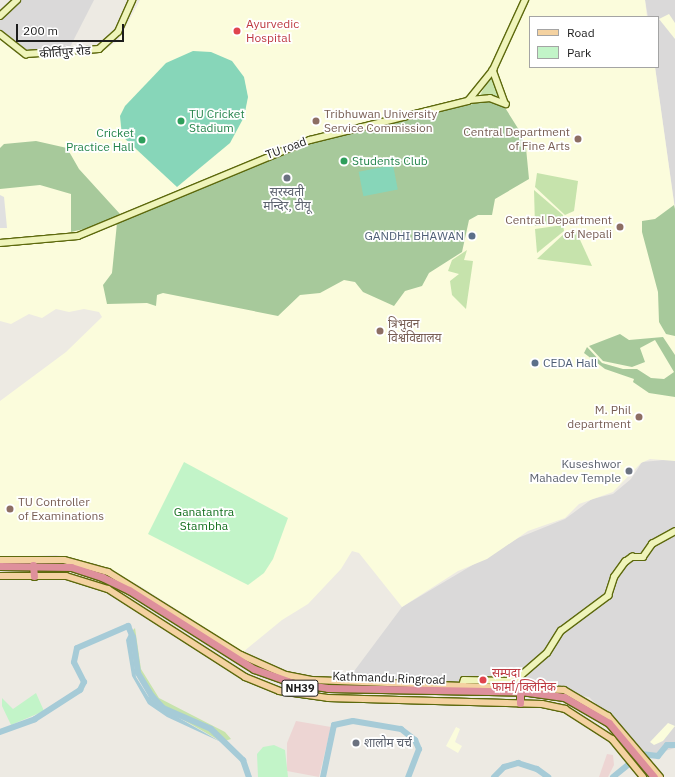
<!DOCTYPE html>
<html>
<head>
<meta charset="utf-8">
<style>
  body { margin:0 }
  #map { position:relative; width:675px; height:777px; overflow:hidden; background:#edeae3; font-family:"IBM Plex Sans","Noto Sans Devanagari",sans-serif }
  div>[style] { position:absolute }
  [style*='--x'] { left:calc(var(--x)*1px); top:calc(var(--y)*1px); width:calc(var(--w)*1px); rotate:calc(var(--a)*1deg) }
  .residential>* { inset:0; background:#dad9d9 }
  .commercial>* { inset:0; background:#edd5d3 }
  .education>* { inset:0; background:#fbfcdc }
  .grass>* { inset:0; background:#c6e3ac }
  .forest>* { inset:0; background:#a7c99b }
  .park>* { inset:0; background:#c2f4c8 }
  .pitch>* { inset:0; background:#87d6b9; transform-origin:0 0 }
  .parking>* { inset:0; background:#e0e0e0 }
  .water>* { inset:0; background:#a6cbd7 }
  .river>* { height:6px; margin:-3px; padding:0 3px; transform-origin:3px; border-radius:3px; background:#a6cbd7 }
  .roads { filter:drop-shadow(1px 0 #5d690d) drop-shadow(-1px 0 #5d690d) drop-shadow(0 1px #5d690d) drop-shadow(0 -1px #5d690d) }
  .secondary>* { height:5.5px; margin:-2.75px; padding:0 2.75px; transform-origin:2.75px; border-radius:2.75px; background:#eff4ba }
  .primary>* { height:6px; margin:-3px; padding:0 3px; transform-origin:3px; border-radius:3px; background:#f4d2a1 }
  .highway>* { height:7px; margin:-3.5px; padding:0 3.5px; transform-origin:3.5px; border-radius:3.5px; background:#de909c }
  .dots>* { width:11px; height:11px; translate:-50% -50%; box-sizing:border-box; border:2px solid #fff; border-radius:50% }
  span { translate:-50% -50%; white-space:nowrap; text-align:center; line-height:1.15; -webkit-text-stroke:3.5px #fff; paint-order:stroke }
  .shield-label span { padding:1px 3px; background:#fff; border:1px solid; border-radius:3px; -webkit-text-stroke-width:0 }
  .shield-label { font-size:11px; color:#1c1c1c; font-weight:700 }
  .health-label { font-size:12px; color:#be3a42 }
  .left { translate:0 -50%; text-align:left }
  .street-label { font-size:12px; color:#1c1c1c }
  .leisure-label { font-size:12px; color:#27864d }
  .right { translate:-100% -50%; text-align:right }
  .education-label { font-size:12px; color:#785e54 }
  .worship-label { font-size:12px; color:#5b616d }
  .service-label { font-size:12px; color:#4e5e75 }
  .park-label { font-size:12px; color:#14701e }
  .legend { position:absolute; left:529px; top:16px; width:130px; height:52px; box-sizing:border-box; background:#fff; border:1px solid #a4a4a4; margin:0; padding:5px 7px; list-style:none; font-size:12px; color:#1c1c1c }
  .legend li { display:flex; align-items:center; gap:8px; height:20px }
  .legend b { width:20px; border:1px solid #a4a4a4 }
  .scale { position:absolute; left:16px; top:24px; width:108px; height:18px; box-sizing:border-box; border:2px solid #1c1c1c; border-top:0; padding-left:5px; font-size:12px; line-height:14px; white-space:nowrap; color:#1c1c1c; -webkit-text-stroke:3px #fff; paint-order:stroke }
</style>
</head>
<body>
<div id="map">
  <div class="residential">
    <i style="clip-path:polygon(21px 0,94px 0,69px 49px,27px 51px,0 29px,0 19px)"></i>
    <i style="clip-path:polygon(645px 0,675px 0,675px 209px,655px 67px,658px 67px,658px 17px,648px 17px)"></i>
    <i style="clip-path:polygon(675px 459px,675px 748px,648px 756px,589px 697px,495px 686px,349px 678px,402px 607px,518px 538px,565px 519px,592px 499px,613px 494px,631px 479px,642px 462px)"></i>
  </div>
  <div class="commercial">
    <i style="clip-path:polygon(296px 721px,331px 727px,319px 777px,287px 771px,287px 743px)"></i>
    <i style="clip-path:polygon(607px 754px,613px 755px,614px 765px,608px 777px,599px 777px)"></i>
  </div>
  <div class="education">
    <i style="clip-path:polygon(140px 0,645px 0,647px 17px,530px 17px,530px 67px,655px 67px,675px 210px,675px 461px,650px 459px,641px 463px,613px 492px,579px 504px,565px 518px,528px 531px,487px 559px,458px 571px,402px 607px,359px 553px,352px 551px,341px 569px,308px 604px,282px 620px,243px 652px,140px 586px,97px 564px,56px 555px,0 558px,0 401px,66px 352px,102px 317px,99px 312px,84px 309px,69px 312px,56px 309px,42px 318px,29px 314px,11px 324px,0 321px,0 38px,16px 53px,27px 56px,97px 54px,118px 41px)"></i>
    <i style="clip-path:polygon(669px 14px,675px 23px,675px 39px,659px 19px)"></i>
    <i style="clip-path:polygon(668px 723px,675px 726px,663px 741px,654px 745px,650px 742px)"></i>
    <i style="clip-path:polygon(456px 727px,460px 729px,455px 742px,462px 746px,458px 753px,446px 746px)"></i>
  </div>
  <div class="grass">
    <i style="clip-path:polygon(489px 79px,493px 79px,499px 96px,479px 97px)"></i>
    <i style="clip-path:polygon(537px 173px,578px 181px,574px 211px,565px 215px,535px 187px)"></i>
    <i style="clip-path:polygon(534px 190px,563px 215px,563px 222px,535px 226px)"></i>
    <i style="clip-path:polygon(563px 225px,564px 231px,537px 253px,535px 229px)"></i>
    <i style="clip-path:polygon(576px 231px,592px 266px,537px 259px,566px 232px)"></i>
    <i style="clip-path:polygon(467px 250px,464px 260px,473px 261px,466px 309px,452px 295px,450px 281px,459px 274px,448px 271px,452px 260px)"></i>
    <i style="clip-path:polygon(135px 628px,141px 669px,159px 698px,225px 732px,231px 739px,222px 742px,161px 707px,149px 696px,136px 672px,131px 632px)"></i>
  </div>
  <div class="forest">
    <i style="clip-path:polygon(490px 100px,504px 106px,519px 130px,526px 148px,529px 179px,495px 199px,492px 215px,478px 215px,469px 220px,462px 252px,429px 273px,422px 286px,405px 291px,394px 306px,363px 292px,355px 282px,344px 280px,320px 293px,300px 295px,278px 316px,163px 293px,157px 295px,156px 306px,147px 303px,107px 304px,103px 285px,112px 273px,117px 223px,310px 142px)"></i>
    <i style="clip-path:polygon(36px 141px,67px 148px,79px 169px,120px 214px,101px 225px,71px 232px,71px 194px,40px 185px,0 189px,0 148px,4px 144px)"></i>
    <i style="clip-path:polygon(674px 205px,675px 209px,675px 336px,666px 334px,659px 322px,658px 292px,642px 232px,642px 221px,655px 219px)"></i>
    <i style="clip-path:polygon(620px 334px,629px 340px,663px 337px,675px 355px,675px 397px,649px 393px,633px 382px,634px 379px,605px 369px,584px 353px,587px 347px,602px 363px,623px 369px,637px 369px,651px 378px,664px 379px,674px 372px,655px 340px,640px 348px,645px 362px,632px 367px,603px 361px,589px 346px)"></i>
  </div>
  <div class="park">
    <i style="clip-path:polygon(184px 462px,288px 518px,273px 559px,264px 573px,248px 585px,148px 534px)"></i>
    <i style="clip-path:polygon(36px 693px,44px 711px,11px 725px,2px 706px,2px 698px,13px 709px)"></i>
    <i style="clip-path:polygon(274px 745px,285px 750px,288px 777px,258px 777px,257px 754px,263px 747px)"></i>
  </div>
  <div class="pitch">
    <i style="clip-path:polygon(193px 51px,211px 52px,232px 61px,244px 77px,248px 97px,244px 117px,230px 143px,177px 187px,122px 136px,120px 116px,125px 106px,166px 63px)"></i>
    <i style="left:393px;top:165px;width:25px;height:35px;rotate:79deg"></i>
  </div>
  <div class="parking">
    <i style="clip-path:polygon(0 195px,4px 197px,7px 228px,0 228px)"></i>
  </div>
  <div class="water">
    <i style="clip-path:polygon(130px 632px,136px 677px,148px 696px,160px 707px,221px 742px,167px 717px,148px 704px,132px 676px,126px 640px)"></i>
  </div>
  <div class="river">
    <i style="--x:0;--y:732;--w:37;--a:-20"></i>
    <i style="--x:35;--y:719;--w:54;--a:-32.8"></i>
    <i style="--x:80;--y:690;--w:9;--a:-63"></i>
    <i style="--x:84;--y:682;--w:22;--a:-117"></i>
    <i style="--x:74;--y:662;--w:14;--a:-78"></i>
    <i style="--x:77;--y:648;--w:56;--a:-23.3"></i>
    <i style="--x:128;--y:626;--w:12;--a:66"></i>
    <i style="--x:133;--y:637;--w:36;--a:82"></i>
    <i style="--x:138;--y:673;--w:27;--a:59"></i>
    <i style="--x:152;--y:696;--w:16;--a:47"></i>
    <i style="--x:163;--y:708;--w:52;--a:23.6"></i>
    <i style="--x:211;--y:729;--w:45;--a:44.1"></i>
    <i style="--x:243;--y:760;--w:18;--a:71"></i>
    <i style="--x:323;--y:777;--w:53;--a:-78.1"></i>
    <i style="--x:334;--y:725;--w:19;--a:-12"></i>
    <i style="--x:353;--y:721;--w:49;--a:9.5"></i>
    <i style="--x:401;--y:729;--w:18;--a:38"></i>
    <i style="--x:415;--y:740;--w:10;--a:66"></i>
    <i style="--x:419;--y:749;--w:30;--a:111"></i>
    <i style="--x:494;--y:777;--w:14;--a:-45"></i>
    <i style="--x:504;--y:767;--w:15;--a:-16"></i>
    <i style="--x:518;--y:763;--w:20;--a:18"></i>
    <i style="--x:537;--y:769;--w:14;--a:36"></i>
    <i style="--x:613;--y:777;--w:36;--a:-39"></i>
    <i style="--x:641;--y:754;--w:17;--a:7"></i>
    <i style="--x:658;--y:756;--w:14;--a:-51"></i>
    <i style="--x:667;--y:745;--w:8;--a:0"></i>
  </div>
  <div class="roads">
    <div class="secondary">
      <i style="--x:0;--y:16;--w:23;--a:-43"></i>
      <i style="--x:0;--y:34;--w:33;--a:38"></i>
      <i style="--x:26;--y:54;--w:73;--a:-3.9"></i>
      <i style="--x:99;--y:49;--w:25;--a:-42"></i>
      <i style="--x:118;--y:32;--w:35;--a:-66"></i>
      <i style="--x:493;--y:70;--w:35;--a:70"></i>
      <i style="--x:469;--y:100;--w:21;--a:-5"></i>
      <i style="--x:490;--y:98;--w:17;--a:21"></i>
      <i style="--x:0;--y:243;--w:78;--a:-5.1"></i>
      <i style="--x:78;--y:236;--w:251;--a:-22.5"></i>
      <i style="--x:310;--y:140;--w:163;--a:-13.9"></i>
      <i style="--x:468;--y:101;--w:40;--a:-51"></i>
      <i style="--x:493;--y:70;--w:77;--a:-65.4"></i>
      <i style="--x:461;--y:689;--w:9;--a:-72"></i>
      <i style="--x:464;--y:680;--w:43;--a:1.3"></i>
      <i style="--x:507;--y:681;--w:11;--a:-15"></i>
      <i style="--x:518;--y:678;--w:38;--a:-41"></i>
      <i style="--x:547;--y:653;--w:26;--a:-58"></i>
      <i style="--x:561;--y:631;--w:59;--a:-36.7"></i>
      <i style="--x:608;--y:596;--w:20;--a:-72"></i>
      <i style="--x:614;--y:577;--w:19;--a:-54"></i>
      <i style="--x:625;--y:562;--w:9;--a:-36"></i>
      <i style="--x:632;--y:557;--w:11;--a:0"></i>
      <i style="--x:643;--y:557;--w:16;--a:-55"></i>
      <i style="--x:652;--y:544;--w:26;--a:-29"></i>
    </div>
    <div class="primary">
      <i style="--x:0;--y:560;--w:64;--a:0"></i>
      <i style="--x:64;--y:560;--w:46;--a:15.3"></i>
      <i style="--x:108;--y:572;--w:157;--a:32"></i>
      <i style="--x:241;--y:655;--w:49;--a:24"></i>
      <i style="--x:286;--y:675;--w:26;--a:11"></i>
      <i style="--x:312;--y:680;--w:252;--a:2.3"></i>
      <i style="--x:564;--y:690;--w:51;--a:30.6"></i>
      <i style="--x:608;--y:716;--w:80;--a:49.6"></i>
      <i style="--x:0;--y:576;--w:66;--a:0"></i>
      <i style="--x:66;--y:576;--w:44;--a:17.2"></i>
      <i style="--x:108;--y:589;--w:163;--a:32.7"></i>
      <i style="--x:245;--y:677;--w:37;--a:22"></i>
      <i style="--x:279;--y:691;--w:49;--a:8.1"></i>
      <i style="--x:328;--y:698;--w:214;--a:1.6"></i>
      <i style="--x:542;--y:704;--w:24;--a:12"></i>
      <i style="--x:565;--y:709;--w:56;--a:32.6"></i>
      <i style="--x:612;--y:739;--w:49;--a:50.8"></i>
    </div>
    <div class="highway">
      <i style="--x:33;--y:565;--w:11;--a:85"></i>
      <i style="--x:0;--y:566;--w:71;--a:0.8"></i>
      <i style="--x:71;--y:567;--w:33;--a:18"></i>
      <i style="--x:102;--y:577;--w:30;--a:26"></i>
      <i style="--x:129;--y:590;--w:148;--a:32.3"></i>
      <i style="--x:254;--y:669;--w:41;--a:19.7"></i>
      <i style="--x:293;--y:683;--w:35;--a:8"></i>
      <i style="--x:328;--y:688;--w:200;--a:1.1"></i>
      <i style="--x:528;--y:692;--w:36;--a:8"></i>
      <i style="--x:564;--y:697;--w:52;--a:30"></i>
      <i style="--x:609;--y:723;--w:70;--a:50.2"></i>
      <i style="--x:520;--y:703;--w:11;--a:-90"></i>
    </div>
  </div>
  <div class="dots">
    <i style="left:237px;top:31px;background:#e0444e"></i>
    <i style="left:181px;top:121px;background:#2e9e5b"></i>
    <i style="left:316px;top:121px;background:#8d6e63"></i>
    <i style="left:578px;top:139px;background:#8d6e63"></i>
    <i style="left:142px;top:140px;background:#2e9e5b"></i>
    <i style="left:344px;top:161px;background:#2e9e5b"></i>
    <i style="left:287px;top:178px;background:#6b7280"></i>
    <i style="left:620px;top:227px;background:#8d6e63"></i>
    <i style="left:472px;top:236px;background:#5c6f8a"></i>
    <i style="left:380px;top:331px;background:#8d6e63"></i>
    <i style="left:535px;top:363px;background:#5c6f8a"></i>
    <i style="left:639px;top:417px;background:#8d6e63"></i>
    <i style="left:629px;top:471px;background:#6b7280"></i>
    <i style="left:10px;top:509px;background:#8d6e63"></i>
    <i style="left:483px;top:680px;background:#e0444e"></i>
    <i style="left:356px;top:743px;background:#6b7280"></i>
  </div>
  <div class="shield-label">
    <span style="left:300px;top:688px">NH39</span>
  </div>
  <div class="health-label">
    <span class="left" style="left:246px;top:31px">Ayurvedic<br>Hospital</span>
    <span class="left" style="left:492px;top:680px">सम्पदा<br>फार्मा/क्लिनिक</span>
  </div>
  <div class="street-label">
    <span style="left:65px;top:52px;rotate:-4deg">कीर्तिपुर रोड</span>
    <span style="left:286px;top:148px;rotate:-20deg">TU road</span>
    <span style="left:389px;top:678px;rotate:2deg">Kathmandu Ringroad</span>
  </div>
  <div class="leisure-label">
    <span class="left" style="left:189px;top:121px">TU Cricket<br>Stadium</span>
    <span class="right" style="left:134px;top:140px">Cricket<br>Practice Hall</span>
    <span class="left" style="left:352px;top:161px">Students Club</span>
  </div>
  <div class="education-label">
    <span class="left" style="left:324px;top:121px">Tribhuwan University<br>Service Commission</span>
    <span class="right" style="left:570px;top:139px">Central Department<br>of Fine Arts</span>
    <span class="right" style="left:612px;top:227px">Central Department<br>of Nepali</span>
    <span class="left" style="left:388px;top:331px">त्रिभुवन<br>विश्वविद्यालय</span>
    <span class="right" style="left:631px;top:417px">M. Phil<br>department</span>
    <span class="left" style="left:18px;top:509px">TU Controller<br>of Examinations</span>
  </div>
  <div class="worship-label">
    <span style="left:287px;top:199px">सरस्वती<br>मन्दिर, टीयू</span>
    <span class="right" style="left:621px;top:471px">Kuseshwor<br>Mahadev Temple</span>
    <span class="left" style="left:364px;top:743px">शालोम चर्च</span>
  </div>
  <div class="service-label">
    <span class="right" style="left:464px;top:236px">GANDHI BHAWAN</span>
    <span class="left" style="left:543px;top:363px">CEDA Hall</span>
  </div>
  <div class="park-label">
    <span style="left:204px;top:519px">Ganatantra<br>Stambha</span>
  </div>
  <ul class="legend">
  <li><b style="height:5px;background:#f4d2a1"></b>Road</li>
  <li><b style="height:11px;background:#c2f4c8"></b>Park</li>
  </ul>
  <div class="scale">200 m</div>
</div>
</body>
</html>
